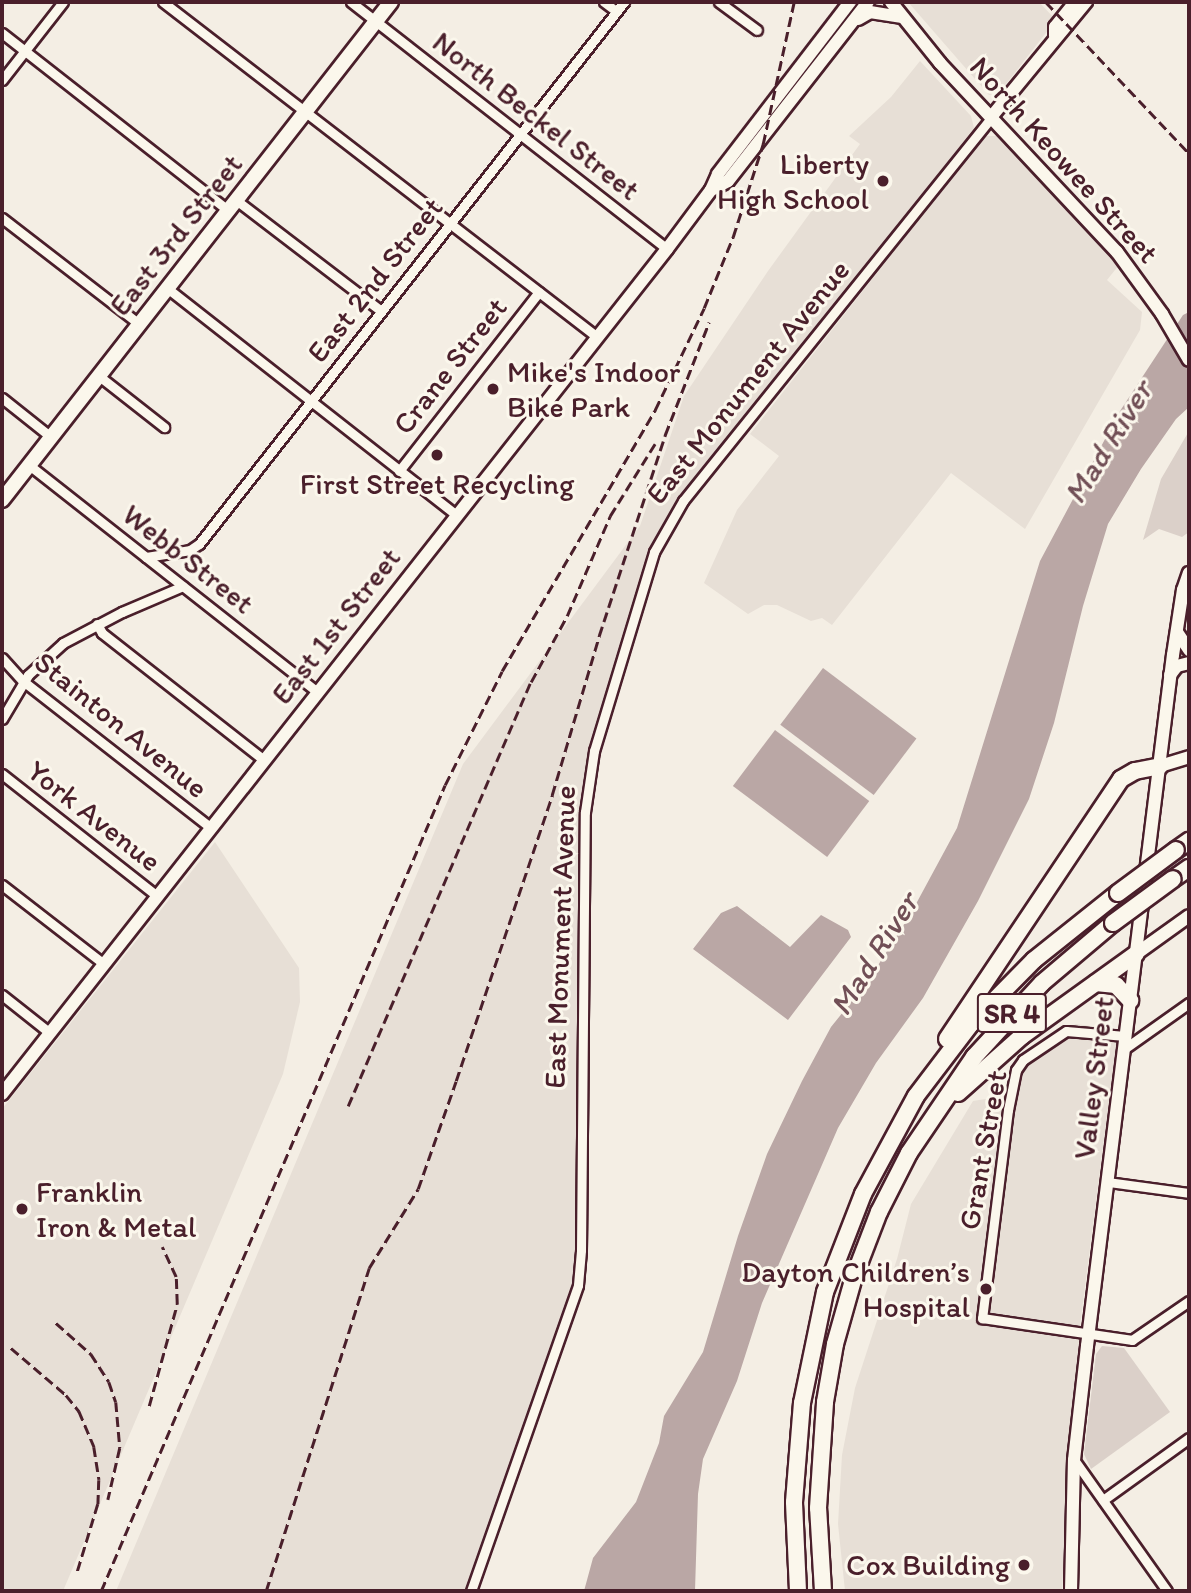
<!DOCTYPE html>
<html>
<head>
<meta charset="utf-8">
<style>
  body { margin:0 }
  #map { position:relative; width:1191px; height:1593px; overflow:hidden; background:#f4eee4; font-family:Itim,sans-serif }
  div>[style] { position:absolute }
  [style*='--x'] { left:calc(var(--x)*1px); top:calc(var(--y)*1px); width:calc(var(--w)*1px); rotate:calc(var(--a)*1deg) }
  .built>* { inset:0; background:#e7dfd6 }
  .green>* { inset:0; background:#dbd0c9 }
  .water>* { inset:0; background:#baa7a5; transform-origin:0 0 }
  .roads { filter:drop-shadow(2px 0 #4a1f2b) drop-shadow(-2px 0 #4a1f2b) drop-shadow(0 2px #4a1f2b) drop-shadow(0 -2px #4a1f2b) }
  .street>* { height:9px; margin:-4.5px; padding:0 4.5px; transform-origin:4.5px; border-radius:4.5px; background:#fbf7ec }
  .secondary>* { height:12px; margin:-6px; padding:0 6px; transform-origin:6px; border-radius:6px; background:#fbf7ec }
  .primary>* { height:14px; margin:-7px; padding:0 7px; transform-origin:7px; border-radius:7px; background:#fbf7ec }
  .highway>* { height:16px; margin:-8px; padding:0 8px; transform-origin:8px; border-radius:8px; background:#fbf7ec }
  .rail>* { height:2.5px; margin-top:-1.25px; transform-origin:0; background:repeating-linear-gradient(90deg,#4a1f2b 0 10px,transparent 0 15px) }
  .bridges { filter:drop-shadow(2px 0 #4a1f2b) drop-shadow(-2px 0 #4a1f2b) drop-shadow(0 2px #4a1f2b) drop-shadow(0 -2px #4a1f2b) }
  .highway-bridge>* { height:16px; margin:-8px; padding:0 8px; transform-origin:8px; border-radius:8px; background:#fbf7ec }
  .dots>* { width:19px; height:19px; translate:-50% -50%; box-sizing:border-box; border:4px solid #fbf7ec; border-radius:50% }
  span { translate:-50% -50%; white-space:nowrap; text-align:center; line-height:1.15; -webkit-text-stroke:6px #fbf7ec; paint-order:stroke }
  .shield-label span { padding:2px 5px; background:#fbf7ec; border:2px solid; border-radius:5px; -webkit-text-stroke-width:0 }
  .shield-label { font-size:28px; color:#4a1f2b; font-weight:700 }
  .street-label { font-size:30px; color:#4a1f2b }
  .poi-label { font-size:30px; color:#4a1f2b }
  .right { translate:-100% -50%; text-align:right }
  .left { translate:0 -50%; text-align:left }
  .water-label { font-size:32px; color:#714f56; font-style:italic }
  .frame { position:absolute; inset:0; border:4px solid #4a1f2b; pointer-events:none }
</style>
</head>
<body>
<div id="map">
  <div class="built">
    <i style="clip-path:polygon(908px 2px,1039px 2px,1056px 20px,999px 93px,989px 95px)"></i>
    <i style="clip-path:polygon(920px 61px,971px 116px,974px 128px,664px 522px,585px 812px,578px 1285px,473px 1591px,116px 1591px,463px 764px,640px 526px,684px 396px,768px 271px,860px 144px,849px 136px,891px 97px)"></i>
    <i style="clip-path:polygon(985px 136px,997px 136px,1003px 141px,1119px 265px,1107px 280px,1142px 312px,1140px 330px,1025px 529px,951px 473px,832px 625px,822px 618px,811px 621px,777px 605px,764px 605px,748px 614px,704px 583px,737px 510px,779px 456px,750px 434px)"></i>
    <i style="clip-path:polygon(215px 842px,299px 968px,300px 1002px,283px 1074px,63px 1591px,2px 1591px,2px 1109px)"></i>
    <i style="clip-path:polygon(1076px 1024px,1118px 1030px,1081px 1318px,1069px 1444px,1062px 1591px,845px 1591px,838px 1524px,842px 1455px,855px 1388px,897px 1259px,911px 1204px,973px 1101px,1004px 1096px,1016px 1061px,1036px 1045px)"></i>
  </div>
  <div class="green">
    <i style="clip-path:polygon(1189px 431px,1189px 532px,1182px 537px,1159px 529px,1143px 540px,1161px 479px)"></i>
    <i style="clip-path:polygon(1102px 1346px,1124px 1348px,1170px 1412px,1091px 1469px,1084px 1454px,1096px 1354px)"></i>
  </div>
  <div class="water">
    <i style="clip-path:polygon(1189px 312px,1189px 407px,1176px 419px,1141px 469px,1108px 524px,1083px 606px,1054px 723px,1029px 799px,978px 901px,923px 998px,876px 1063px,838px 1128px,762px 1303px,737px 1381px,703px 1459px,698px 1494px,695px 1591px,584px 1591px,593px 1558px,636px 1502px,659px 1443px,664px 1416px,703px 1352px,738px 1236px,767px 1154px,802px 1081px,831px 1027px,868px 981px,910px 915px,957px 828px,1040px 561px,1120px 411px,1183px 315px)"></i>
    <i style="left:823px;top:668px;width:117px;height:71px;rotate:37deg"></i>
    <i style="left:775px;top:730px;width:118px;height:70px;rotate:37deg"></i>
    <i style="clip-path:polygon(737px 906px,790px 947px,821px 915px,848px 930px,851px 937px,788px 1020px,693px 949px,721px 913px)"></i>
  </div>
  <div class="roads">
    <div class="street">
      <i style="--x:163;--y:2;--w:547;--a:37.65"></i>
      <i style="--x:351;--y:2;--w:401;--a:38"></i>
      <i style="--x:604;--y:2;--w:15;--a:37"></i>
      <i style="--x:719;--y:2;--w:47;--a:36.4"></i>
      <i style="--x:2;--y:33;--w:287;--a:38.1"></i>
      <i style="--x:2;--y:80;--w:99;--a:-52"></i>
      <i style="--x:236;--y:200;--w:183;--a:37.4"></i>
      <i style="--x:2;--y:218;--w:173;--a:37.7"></i>
      <i style="--x:167;--y:288;--w:367;--a:38.1"></i>
      <i style="--x:99;--y:376;--w:83;--a:38.1"></i>
      <i style="--x:2;--y:398;--w:63;--a:38.5"></i>
      <i style="--x:29;--y:465;--w:367;--a:38.2"></i>
      <i style="--x:399;--y:471;--w:227;--a:-52"></i>
      <i style="--x:146;--y:557;--w:45;--a:-9"></i>
      <i style="--x:190;--y:550;--w:11;--a:-34"></i>
      <i style="--x:199;--y:544;--w:689;--a:-51.9"></i>
      <i style="--x:97;--y:624;--w:10;--a:61"></i>
      <i style="--x:102;--y:633;--w:206;--a:38.1"></i>
      <i style="--x:2;--y:658;--w:31;--a:48"></i>
      <i style="--x:23;--y:681;--w:239;--a:38"></i>
      <i style="--x:2;--y:719;--w:51;--a:-59.4"></i>
      <i style="--x:28;--y:675;--w:47;--a:-42.4"></i>
      <i style="--x:63;--y:643;--w:67;--a:-27.7"></i>
      <i style="--x:122;--y:612;--w:66;--a:-23.1"></i>
      <i style="--x:2;--y:774;--w:197;--a:38.2"></i>
      <i style="--x:2;--y:885;--w:129;--a:37.8"></i>
      <i style="--x:2;--y:995;--w:61;--a:38.4"></i>
      <i style="--x:1125;--y:1036;--w:59;--a:-175.2"></i>
      <i style="--x:1066;--y:1031;--w:52;--a:146"></i>
      <i style="--x:1023;--y:1060;--w:12;--a:125"></i>
      <i style="--x:1016;--y:1070;--w:41;--a:101.3"></i>
      <i style="--x:1008;--y:1110;--w:210;--a:97.1"></i>
      <i style="--x:982;--y:1318;--w:152;--a:8.3"></i>
      <i style="--x:1132;--y:1340;--w:69;--a:-34.4"></i>
      <i style="--x:1124;--y:1049;--w:80;--a:-35.3"></i>
      <i style="--x:1108;--y:1182;--w:82;--a:7.7"></i>
      <i style="--x:1075;--y:1461;--w:159;--a:54.7"></i>
      <i style="--x:1103;--y:1500;--w:106;--a:-35.8"></i>
      <i style="--x:471;--y:1591;--w:324;--a:-70.7"></i>
      <i style="--x:578;--y:1285;--w:35;--a:-85"></i>
      <i style="--x:581;--y:1250;--w:438;--a:-89.5"></i>
      <i style="--x:585;--y:812;--w:62;--a:-81.6"></i>
      <i style="--x:594;--y:751;--w:208;--a:-73.2"></i>
      <i style="--x:654;--y:552;--w:59;--a:-60.4"></i>
      <i style="--x:683;--y:501;--w:494;--a:-51.2"></i>
    </div>
    <div class="secondary">
      <i style="--x:891;--y:2;--w:78;--a:51.2"></i>
      <i style="--x:940;--y:63;--w:259;--a:46.9"></i>
      <i style="--x:1117;--y:252;--w:77;--a:54"></i>
      <i style="--x:1162;--y:314;--w:53;--a:59.6"></i>
      <i style="--x:858;--y:19;--w:14;--a:-30"></i>
      <i style="--x:870;--y:12;--w:31;--a:9"></i>
      <i style="--x:1055;--y:36;--w:9;--a:-90"></i>
      <i style="--x:1055;--y:27;--w:32;--a:-51"></i>
      <i style="--x:992;--y:116;--w:148;--a:-50.5"></i>
      <i style="--x:711;--y:190;--w:19;--a:-28"></i>
      <i style="--x:728;--y:181;--w:227;--a:-52"></i>
      <i style="--x:1177;--y:632;--w:22;--a:56"></i>
      <i style="--x:1170;--y:675;--w:11;--a:-52"></i>
      <i style="--x:1177;--y:666;--w:12;--a:-14"></i>
      <i style="--x:1160;--y:766;--w:30;--a:-17"></i>
      <i style="--x:1136;--y:954;--w:65;--a:-35.6"></i>
      <i style="--x:2;--y:1094;--w:1075;--a:-51.8"></i>
      <i style="--x:667;--y:249;--w:74;--a:-53.3"></i>
      <i style="--x:711;--y:190;--w:17;--a:-66"></i>
      <i style="--x:718;--y:174;--w:217;--a:-52.5"></i>
      <i style="--x:1071;--y:1591;--w:131;--a:-88.7"></i>
      <i style="--x:1074;--y:1460;--w:115;--a:-83.5"></i>
      <i style="--x:1087;--y:1346;--w:696;--a:-82.91"></i>
      <i style="--x:1173;--y:655;--w:66;--a:-81.3"></i>
      <i style="--x:1183;--y:590;--w:18;--a:-71"></i>
    </div>
    <div class="primary">
      <i style="--x:2;--y:500;--w:632;--a:-52.01"></i>
    </div>
    <div class="highway">
      <i style="--x:1176;--y:850;--w:16;--a:-35"></i>
      <i style="--x:1173;--y:879;--w:19;--a:-35"></i>
      <i style="--x:1096;--y:983;--w:20;--a:6"></i>
      <i style="--x:1116;--y:985;--w:21;--a:47"></i>
      <i style="--x:947;--y:1039;--w:313;--a:-56.2"></i>
      <i style="--x:1121;--y:779;--w:16;--a:-30"></i>
      <i style="--x:1135;--y:771;--w:25;--a:-11"></i>
      <i style="--x:958;--y:1093;--w:86;--a:-41.7"></i>
      <i style="--x:1022;--y:1036;--w:140;--a:-35.7"></i>
      <i style="--x:798;--y:1591;--w:89;--a:-92.6"></i>
      <i style="--x:794;--y:1502;--w:99;--a:-85.4"></i>
      <i style="--x:802;--y:1403;--w:113;--a:-78.3"></i>
      <i style="--x:825;--y:1292;--w:105;--a:-68.8"></i>
      <i style="--x:863;--y:1194;--w:111;--a:-61.6"></i>
      <i style="--x:916;--y:1096;--w:89;--a:-52.7"></i>
      <i style="--x:970;--y:1025;--w:91;--a:-45.4"></i>
      <i style="--x:1034;--y:960;--w:107;--a:-38.6"></i>
      <i style="--x:823;--y:1591;--w:83;--a:-93.4"></i>
      <i style="--x:818;--y:1508;--w:106;--a:-86.2"></i>
      <i style="--x:825;--y:1402;--w:59;--a:-80.2"></i>
      <i style="--x:835;--y:1344;--w:70;--a:-74.2"></i>
      <i style="--x:854;--y:1277;--w:70;--a:-69"></i>
      <i style="--x:879;--y:1212;--w:66;--a:-63"></i>
      <i style="--x:909;--y:1153;--w:116;--a:-55.9"></i>
      <i style="--x:974;--y:1057;--w:100;--a:-47.4"></i>
      <i style="--x:1042;--y:983;--w:93;--a:-40.2"></i>
    </div>
  </div>
  <div class="rail">
    <i style="--x:1046;--y:2;--w:208;--a:46.6"></i>
    <i style="--x:348;--y:1106;--w:462;--a:-66.7"></i>
    <i style="--x:531;--y:682;--w:75;--a:-61.4"></i>
    <i style="--x:567;--y:616;--w:109;--a:-66.7"></i>
    <i style="--x:610;--y:516;--w:87;--a:-58.1"></i>
    <i style="--x:56;--y:1323;--w:47;--a:41.5"></i>
    <i style="--x:91;--y:1354;--w:33;--a:57"></i>
    <i style="--x:109;--y:1382;--w:21;--a:71"></i>
    <i style="--x:116;--y:1402;--w:46;--a:85"></i>
    <i style="--x:120;--y:1448;--w:53;--a:103"></i>
    <i style="--x:11;--y:1348;--w:72;--a:40.5"></i>
    <i style="--x:66;--y:1395;--w:21;--a:51"></i>
    <i style="--x:79;--y:1411;--w:39;--a:67"></i>
    <i style="--x:94;--y:1447;--w:33;--a:81"></i>
    <i style="--x:99;--y:1480;--w:24;--a:92"></i>
    <i style="--x:98;--y:1504;--w:72;--a:106.9"></i>
    <i style="--x:149;--y:1406;--w:106;--a:-74.6"></i>
    <i style="--x:177;--y:1304;--w:27;--a:-92"></i>
    <i style="--x:176;--y:1277;--w:33;--a:-115"></i>
    <i style="--x:101;--y:1591;--w:876;--a:-66.89"></i>
    <i style="--x:445;--y:785;--w:127;--a:-63.4"></i>
    <i style="--x:502;--y:671;--w:303;--a:-59.6"></i>
    <i style="--x:655;--y:410;--w:113;--a:-64.3"></i>
    <i style="--x:704;--y:308;--w:77;--a:-67.8"></i>
    <i style="--x:733;--y:237;--w:98;--a:-72.1"></i>
    <i style="--x:763;--y:144;--w:145;--a:-77.7"></i>
    <i style="--x:266;--y:1591;--w:339;--a:-72.3"></i>
    <i style="--x:369;--y:1268;--w:93;--a:-58.2"></i>
    <i style="--x:418;--y:1189;--w:114;--a:-70.6"></i>
    <i style="--x:456;--y:1081;--w:302;--a:-71.4"></i>
    <i style="--x:552;--y:795;--w:166;--a:-73.5"></i>
    <i style="--x:599;--y:636;--w:212;--a:-71.8"></i>
    <i style="--x:665;--y:435;--w:121;--a:-68.7"></i>
  </div>
  <div class="bridges">
    <div class="highway-bridge">
      <i style="--x:1118;--y:893;--w:72;--a:-36.6"></i>
      <i style="--x:1113;--y:923;--w:74;--a:-36.3"></i>
    </div>
  </div>
  <div class="dots">
    <i style="left:883px;top:181px;background:#4a1f2b"></i>
    <i style="left:493px;top:389px;background:#4a1f2b"></i>
    <i style="left:437px;top:455px;background:#4a1f2b"></i>
    <i style="left:22px;top:1209px;background:#4a1f2b"></i>
    <i style="left:986px;top:1289px;background:#4a1f2b"></i>
    <i style="left:1024px;top:1565px;background:#4a1f2b"></i>
  </div>
  <div class="shield-label">
    <span style="left:1012px;top:1013px">SR 4</span>
  </div>
  <div class="street-label">
    <span style="left:536px;top:116px;rotate:38deg">North Beckel Street</span>
    <span style="left:1064px;top:160px;rotate:48deg">North Keowee Street</span>
    <span style="left:176px;top:235px;rotate:-52deg">East 3rd Street</span>
    <span style="left:375px;top:280px;rotate:-52deg">East 2nd Street</span>
    <span style="left:450px;top:366px;rotate:-52deg">Crane Street</span>
    <span style="left:748px;top:382px;rotate:-51deg">East Monument Avenue</span>
    <span style="left:188px;top:559px;rotate:38deg">Webb Street</span>
    <span style="left:336px;top:626px;rotate:-52deg">East 1st Street</span>
    <span style="left:121px;top:725px;rotate:39deg">Stainton Avenue</span>
    <span style="left:94px;top:816px;rotate:38deg">York Avenue</span>
    <span style="left:560px;top:937px;rotate:-88deg">East Monument Avenue</span>
    <span style="left:1094px;top:1078px;rotate:-83deg">Valley Street</span>
    <span style="left:983px;top:1150px;rotate:-80deg">Grant Street</span>
  </div>
  <div class="poi-label">
    <span class="right" style="left:869px;top:181px">Liberty<br>High School</span>
    <span class="left" style="left:507px;top:389px">Mike's Indoor<br>Bike Park</span>
    <span style="left:437px;top:484px">First Street Recycling</span>
    <span class="left" style="left:36px;top:1209px">Franklin<br>Iron &amp; Metal</span>
    <span class="right" style="left:970px;top:1289px">Dayton Children’s<br>Hospital</span>
    <span class="right" style="left:1010px;top:1565px">Cox Building</span>
  </div>
  <div class="water-label">
    <span style="left:1108px;top:442px;rotate:-58deg">Mad River</span>
    <span style="left:874px;top:954px;rotate:-58deg">Mad River</span>
  </div>
  <div class="frame"></div>
</div>
</body>
</html>
